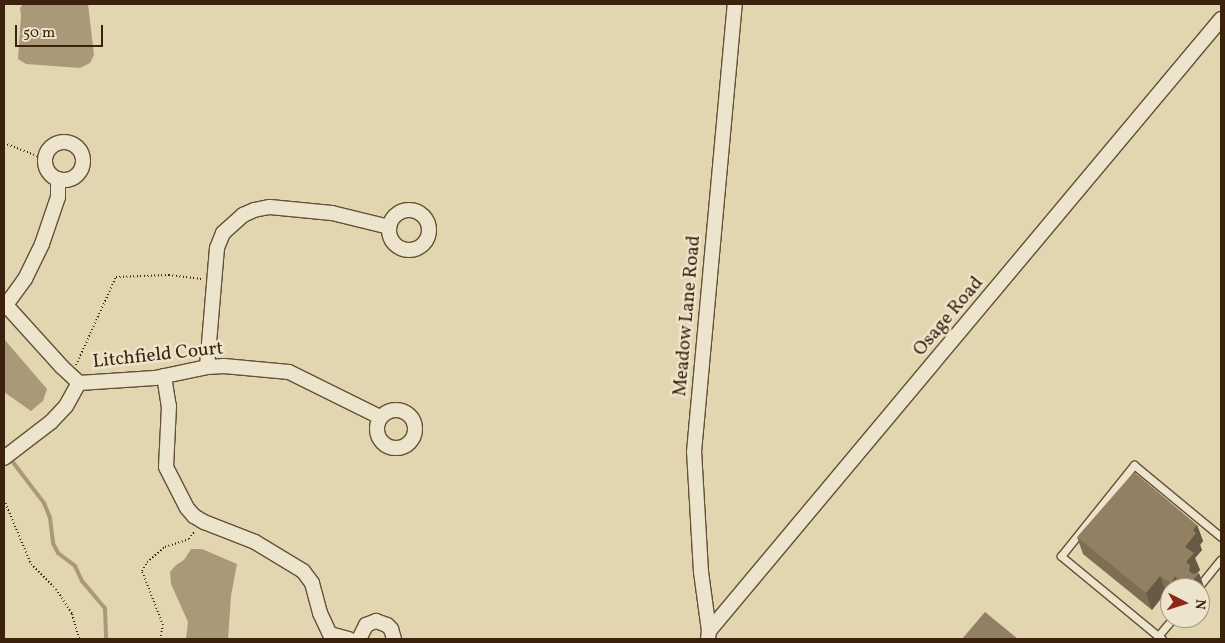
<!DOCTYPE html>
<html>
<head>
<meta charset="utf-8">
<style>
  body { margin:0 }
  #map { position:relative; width:1225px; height:643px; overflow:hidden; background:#e2d6b0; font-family:Vollkorn,serif }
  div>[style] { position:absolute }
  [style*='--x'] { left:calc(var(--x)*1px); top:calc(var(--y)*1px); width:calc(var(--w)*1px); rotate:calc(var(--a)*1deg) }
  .water>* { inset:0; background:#aa9979 }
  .stream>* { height:4px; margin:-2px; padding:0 2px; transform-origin:2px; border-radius:2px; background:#aa9979 }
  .path>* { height:2px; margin-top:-1px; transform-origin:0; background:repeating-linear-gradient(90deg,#3c220d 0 1px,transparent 0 3.5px) }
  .roads { filter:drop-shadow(1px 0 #664f36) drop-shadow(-1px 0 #664f36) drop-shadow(0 1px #664f36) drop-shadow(0 -1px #664f36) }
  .service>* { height:7px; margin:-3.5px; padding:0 3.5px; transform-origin:3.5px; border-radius:3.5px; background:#ece4cc }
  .minor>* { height:14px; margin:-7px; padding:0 7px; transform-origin:7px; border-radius:7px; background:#ece4cc }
  .minor>.ring { margin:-7px; padding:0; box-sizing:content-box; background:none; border:14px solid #ece4cc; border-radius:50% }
  .wall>* { inset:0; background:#7e6e54 }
  .shaded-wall>* { inset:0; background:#665a45 }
  .building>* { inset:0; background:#928062 }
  span { translate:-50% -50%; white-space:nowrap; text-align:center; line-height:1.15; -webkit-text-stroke:5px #ece4cc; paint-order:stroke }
  .street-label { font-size:19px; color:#3c220d }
  .frame { position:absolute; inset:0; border:5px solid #3c220d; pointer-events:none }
  .north { position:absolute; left:1160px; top:578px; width:50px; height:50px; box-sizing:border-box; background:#ece4cc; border:1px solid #a69680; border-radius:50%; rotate:95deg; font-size:14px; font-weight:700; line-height:20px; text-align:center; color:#3c220d }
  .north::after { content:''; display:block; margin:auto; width:18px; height:22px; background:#8f2418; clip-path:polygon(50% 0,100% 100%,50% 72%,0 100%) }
  .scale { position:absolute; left:15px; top:25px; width:88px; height:22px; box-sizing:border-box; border:2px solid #3c220d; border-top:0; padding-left:6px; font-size:15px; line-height:18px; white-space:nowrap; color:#3c220d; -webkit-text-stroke:4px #ece4cc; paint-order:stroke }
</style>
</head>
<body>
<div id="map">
  <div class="water">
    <i style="clip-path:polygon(23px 4px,88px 4px,94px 55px,90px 63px,80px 68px,26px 64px,18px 59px,21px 16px,20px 8px)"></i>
    <i style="clip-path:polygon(4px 339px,47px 389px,43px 401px,31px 411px,4px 392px)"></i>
    <i style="clip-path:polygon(191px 549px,202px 549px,237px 564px,231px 596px,228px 639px,186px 639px,188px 622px,171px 584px,170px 572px,176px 565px,184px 560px)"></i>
  </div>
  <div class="stream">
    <i style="--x:9;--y:457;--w:58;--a:52.7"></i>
    <i style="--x:44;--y:503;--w:16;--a:68"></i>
    <i style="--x:50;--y:518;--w:25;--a:83"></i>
    <i style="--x:53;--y:543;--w:11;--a:63"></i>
    <i style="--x:58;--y:553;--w:21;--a:37"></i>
    <i style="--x:75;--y:566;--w:17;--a:65"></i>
    <i style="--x:82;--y:581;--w:35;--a:50"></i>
    <i style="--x:105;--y:608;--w:31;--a:88"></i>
  </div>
  <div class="path">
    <i style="--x:4;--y:143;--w:44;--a:21.3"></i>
    <i style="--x:76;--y:365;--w:97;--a:-65.6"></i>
    <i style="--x:116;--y:277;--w:53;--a:-2.2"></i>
    <i style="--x:169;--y:275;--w:33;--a:7"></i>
    <i style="--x:4;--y:500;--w:69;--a:67.1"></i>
    <i style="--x:31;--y:564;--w:35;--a:45"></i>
    <i style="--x:56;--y:589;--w:30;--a:57"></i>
    <i style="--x:72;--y:614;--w:26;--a:74"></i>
    <i style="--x:160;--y:639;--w:14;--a:-78"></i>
    <i style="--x:163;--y:625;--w:58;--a:-111.3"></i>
    <i style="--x:142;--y:571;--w:10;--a:-61"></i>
    <i style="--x:147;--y:562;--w:23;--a:-40"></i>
    <i style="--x:165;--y:547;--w:25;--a:-18"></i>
    <i style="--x:189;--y:539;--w:9;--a:-54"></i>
  </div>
  <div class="roads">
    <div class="service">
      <i style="--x:1200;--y:585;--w:33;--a:-51"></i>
      <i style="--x:1158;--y:636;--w:126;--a:-140.5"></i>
      <i style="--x:1061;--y:556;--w:117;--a:-51.3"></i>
      <i style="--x:1134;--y:465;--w:113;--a:39.6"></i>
      <i style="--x:1162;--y:639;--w:5;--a:-143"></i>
      <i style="--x:1158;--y:636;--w:23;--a:-50"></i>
    </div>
    <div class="minor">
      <i class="ring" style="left:45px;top:142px;width:24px;height:24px"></i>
      <i class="ring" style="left:389px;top:210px;width:26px;height:26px"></i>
      <i style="--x:4;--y:303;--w:86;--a:47.8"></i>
      <i style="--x:62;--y:367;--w:23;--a:43"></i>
      <i style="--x:6;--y:305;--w:32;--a:-54"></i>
      <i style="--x:25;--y:279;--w:39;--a:-64"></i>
      <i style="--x:42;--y:244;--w:50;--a:-71.2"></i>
      <i style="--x:58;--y:197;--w:18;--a:-90"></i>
      <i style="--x:207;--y:367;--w:119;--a:-85.2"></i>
      <i style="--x:217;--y:248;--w:16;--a:-68"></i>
      <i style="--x:223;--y:233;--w:27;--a:-42"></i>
      <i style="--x:243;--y:215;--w:12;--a:-24"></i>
      <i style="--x:254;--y:210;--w:16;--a:-11"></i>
      <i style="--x:270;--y:207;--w:62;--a:5.5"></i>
      <i style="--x:332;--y:213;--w:59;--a:13.8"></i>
      <i style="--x:164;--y:376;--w:30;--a:81"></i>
      <i style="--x:169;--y:406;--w:61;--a:92.8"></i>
      <i style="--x:166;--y:467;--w:46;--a:62.9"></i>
      <i style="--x:187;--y:508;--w:11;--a:49"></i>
      <i style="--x:194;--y:516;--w:12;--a:31"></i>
      <i style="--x:204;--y:522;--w:55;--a:21.4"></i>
      <i style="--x:255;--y:542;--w:56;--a:31.1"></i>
      <i style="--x:303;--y:571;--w:15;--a:53"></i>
      <i style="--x:312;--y:583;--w:31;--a:75"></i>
      <i style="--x:320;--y:613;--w:23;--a:65"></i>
      <i style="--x:330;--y:634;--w:20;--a:15"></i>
      <i style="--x:79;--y:383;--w:76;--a:-3.8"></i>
      <i style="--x:155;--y:378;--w:53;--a:-11.9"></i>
      <i style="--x:207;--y:367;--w:17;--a:-3"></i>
      <i style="--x:224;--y:366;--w:65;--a:5.3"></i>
      <i style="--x:289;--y:372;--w:102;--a:26.3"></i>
      <i class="ring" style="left:377px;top:410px;width:24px;height:24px"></i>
      <i style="--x:4;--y:458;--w:59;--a:-37.5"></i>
      <i style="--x:51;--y:422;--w:22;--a:-47"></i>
      <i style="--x:66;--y:406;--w:26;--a:-61"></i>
      <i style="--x:709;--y:631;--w:60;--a:-97.7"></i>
      <i style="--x:701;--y:572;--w:120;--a:-93.3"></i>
      <i style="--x:694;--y:452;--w:450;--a:-84.8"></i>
      <i style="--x:359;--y:639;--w:16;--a:-63"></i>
      <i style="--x:366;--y:625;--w:11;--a:-22"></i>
      <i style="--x:376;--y:621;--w:12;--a:20"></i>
      <i style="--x:387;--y:625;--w:6;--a:45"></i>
      <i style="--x:391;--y:629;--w:10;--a:73"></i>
      <i style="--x:708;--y:639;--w:8;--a:-83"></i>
      <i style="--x:709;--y:631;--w:798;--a:-50.08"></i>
    </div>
  </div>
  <div class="wall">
    <i style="clip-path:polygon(1197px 525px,1203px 541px,1200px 545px,1202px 550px,1195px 558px,1200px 570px,1197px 573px,1205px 589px,1200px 596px,1200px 588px,1170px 588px,1170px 595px,1166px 592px,1152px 610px,1083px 554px,1077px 537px)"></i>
  </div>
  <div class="shaded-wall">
    <i style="clip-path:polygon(1197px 525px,1203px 541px,1200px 545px,1202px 550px,1195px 558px,1200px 570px,1194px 577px,1199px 573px,1205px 589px,1200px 596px,1200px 588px,1189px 588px,1188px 586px,1185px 547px,1193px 530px)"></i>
    <i style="clip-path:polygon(1160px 576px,1166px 592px,1152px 610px,1146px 593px)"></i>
    <i style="clip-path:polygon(1175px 576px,1179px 588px,1172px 588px,1171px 583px)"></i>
  </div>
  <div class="building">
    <i style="clip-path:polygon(1134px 472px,1197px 525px,1193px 530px,1196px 533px,1185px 547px,1194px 553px,1186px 562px,1190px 565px,1189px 571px,1193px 574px,1199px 573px,1188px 586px,1175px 576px,1171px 583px,1160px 576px,1146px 593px,1077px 537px)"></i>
    <i style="clip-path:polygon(985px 612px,1018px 639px,962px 639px)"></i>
  </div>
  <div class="street-label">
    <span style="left:688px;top:316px;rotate:-85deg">Meadow Lane Road</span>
    <span style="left:949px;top:317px;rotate:-50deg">Osage Road</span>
    <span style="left:158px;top:356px;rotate:-6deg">Litchfield Court</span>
  </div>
  <div class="frame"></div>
  <div class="north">N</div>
  <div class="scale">50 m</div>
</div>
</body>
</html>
